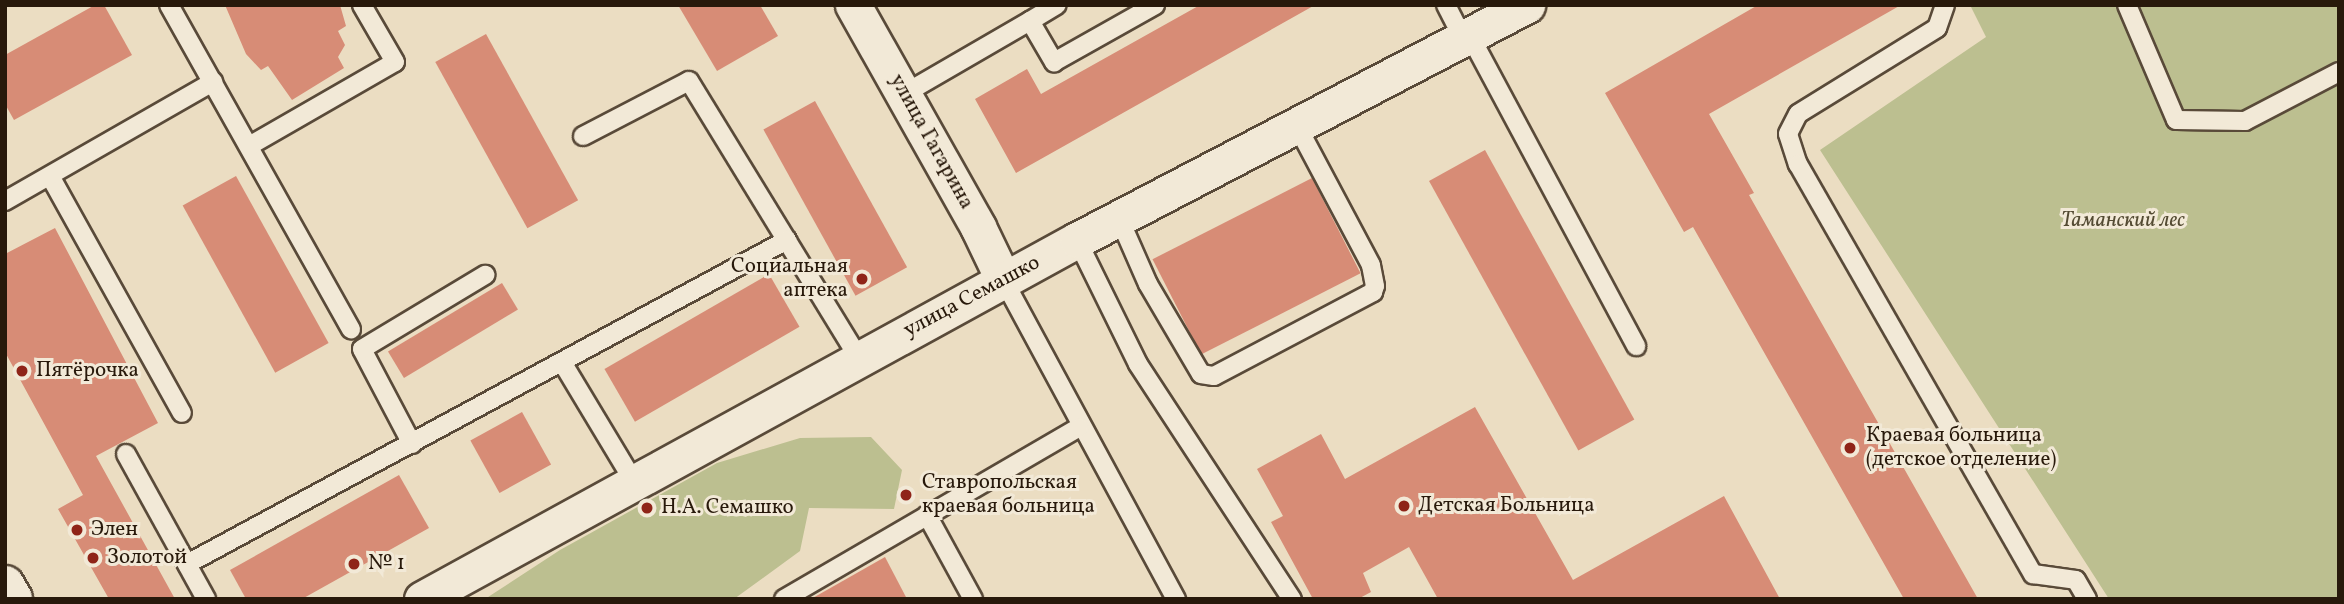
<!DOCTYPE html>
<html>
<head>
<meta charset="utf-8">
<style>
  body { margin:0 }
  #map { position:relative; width:2344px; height:604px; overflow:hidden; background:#ebddc2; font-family:Vollkorn,serif }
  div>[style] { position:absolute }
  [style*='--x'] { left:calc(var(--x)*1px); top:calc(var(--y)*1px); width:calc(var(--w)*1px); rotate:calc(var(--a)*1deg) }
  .green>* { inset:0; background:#bcbf90 }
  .building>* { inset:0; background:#d78c76; transform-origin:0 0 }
  .roads { filter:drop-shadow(2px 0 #594a39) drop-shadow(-2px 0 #594a39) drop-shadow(0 2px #594a39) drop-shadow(0 -2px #594a39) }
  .service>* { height:18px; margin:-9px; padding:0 9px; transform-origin:9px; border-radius:9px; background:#f2e9d7 }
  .minor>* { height:35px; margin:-17.5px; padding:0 17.5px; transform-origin:17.5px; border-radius:17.5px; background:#f2e9d7 }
  .secondary>* { height:38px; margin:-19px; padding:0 19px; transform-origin:19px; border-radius:19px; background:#f2e9d7 }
  .dots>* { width:19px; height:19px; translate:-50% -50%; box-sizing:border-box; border:4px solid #f2e9d7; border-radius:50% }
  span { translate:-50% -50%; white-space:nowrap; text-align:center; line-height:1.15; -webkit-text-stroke:6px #f2e9d7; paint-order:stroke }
  .street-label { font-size:21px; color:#28190b }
  .park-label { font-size:21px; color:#544b33; font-style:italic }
  .poi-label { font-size:21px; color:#28190b }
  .right { translate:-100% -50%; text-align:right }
  .left { translate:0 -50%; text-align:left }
  .frame { position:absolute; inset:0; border:7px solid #28190b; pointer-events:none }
</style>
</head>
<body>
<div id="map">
  <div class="green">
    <i style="clip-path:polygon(1970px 5px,2339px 5px,2339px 599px,2109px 599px,1820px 150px,1986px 37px)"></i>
    <i style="clip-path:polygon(871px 437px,902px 470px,894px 509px,809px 508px,800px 551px,734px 599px,485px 599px,560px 550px,717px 463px,800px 438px)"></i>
  </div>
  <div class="building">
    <i style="clip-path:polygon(95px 5px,104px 5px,132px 55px,14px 120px,5px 104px,5px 55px)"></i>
    <i style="clip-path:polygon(225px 5px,340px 5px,346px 26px,338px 31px,345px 45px,338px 57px,344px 68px,292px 100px,268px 66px,261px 70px,246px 54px)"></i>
    <i style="clip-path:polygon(678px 5px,760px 5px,778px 36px,717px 71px)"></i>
    <i style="clip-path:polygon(1200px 5px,1315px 5px,1016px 173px,975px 99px,1027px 69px,1041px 94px)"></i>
    <i style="clip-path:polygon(1758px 5px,1901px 5px,1709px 114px,1754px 193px,1749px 195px,1978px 599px,1904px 599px,1693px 227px,1684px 232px,1605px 93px)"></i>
    <i style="left:486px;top:34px;width:190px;height:58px;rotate:61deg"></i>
    <i style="left:815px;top:101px;width:190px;height:59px;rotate:61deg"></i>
    <i style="left:1485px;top:150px;width:308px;height:64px;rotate:61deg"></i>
    <i style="left:236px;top:176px;width:191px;height:61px;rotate:61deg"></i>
    <i style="left:1312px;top:178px;width:107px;height:179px;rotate:63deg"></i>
    <i style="clip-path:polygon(55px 228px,158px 423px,96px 456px,175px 599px,109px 599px,58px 509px,83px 495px,5px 352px,5px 254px)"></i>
    <i style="left:769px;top:274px;width:61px;height:190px;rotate:60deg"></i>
    <i style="left:502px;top:283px;width:31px;height:133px;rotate:59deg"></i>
    <i style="clip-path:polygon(1475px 407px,1573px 580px,1724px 496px,1780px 599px,1438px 599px,1409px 547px,1363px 573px,1371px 592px,1358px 599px,1313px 599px,1271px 522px,1283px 516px,1257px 469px,1321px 434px,1345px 479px)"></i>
    <i style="left:522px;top:412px;width:60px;height:59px;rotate:61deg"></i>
    <i style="clip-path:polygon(399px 475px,429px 528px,302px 599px,246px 599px,230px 570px)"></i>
    <i style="clip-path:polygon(885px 557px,907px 599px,811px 599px)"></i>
  </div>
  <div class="roads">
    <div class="service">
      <i style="--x:169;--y:5;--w:372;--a:60.7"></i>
      <i style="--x:1446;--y:5;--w:39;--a:63"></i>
      <i style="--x:1945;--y:5;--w:24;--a:109"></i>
      <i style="--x:1937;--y:28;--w:163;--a:148.3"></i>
      <i style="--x:1798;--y:114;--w:22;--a:117"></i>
      <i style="--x:1788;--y:134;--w:32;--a:72"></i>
      <i style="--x:1798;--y:164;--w:473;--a:60.2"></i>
      <i style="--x:2033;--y:574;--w:43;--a:7.9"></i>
      <i style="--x:2076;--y:580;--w:22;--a:60"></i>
      <i style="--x:2127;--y:5;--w:125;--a:66.9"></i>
      <i style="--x:2176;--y:120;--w:69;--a:0.8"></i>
      <i style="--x:2245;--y:121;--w:106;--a:-27.5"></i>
      <i style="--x:1030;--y:21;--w:31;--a:-31"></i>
      <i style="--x:1470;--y:36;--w:352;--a:61.8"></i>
      <i style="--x:904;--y:94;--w:146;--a:-30.1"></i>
      <i style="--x:1030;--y:21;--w:48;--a:59.7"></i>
      <i style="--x:1054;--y:62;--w:116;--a:-29.4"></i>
      <i style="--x:583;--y:136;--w:119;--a:-27.4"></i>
      <i style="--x:689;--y:81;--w:325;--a:58.5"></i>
      <i style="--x:249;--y:146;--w:168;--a:-29.9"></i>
      <i style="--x:395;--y:62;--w:66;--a:-120.1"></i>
      <i style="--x:50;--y:176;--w:271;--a:60.9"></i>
      <i style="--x:5;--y:201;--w:240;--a:-29.8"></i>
      <i style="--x:1119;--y:218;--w:72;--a:66.3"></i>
      <i style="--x:1148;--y:284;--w:104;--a:59.5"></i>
      <i style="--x:1201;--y:374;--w:13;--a:9"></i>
      <i style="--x:1214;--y:376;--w:180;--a:-27.8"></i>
      <i style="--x:1373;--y:292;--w:6;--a:-72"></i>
      <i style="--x:1375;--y:286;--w:21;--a:-101"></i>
      <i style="--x:1371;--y:265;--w:157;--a:-118"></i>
      <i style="--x:1077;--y:240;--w:138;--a:63.8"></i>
      <i style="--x:1138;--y:364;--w:281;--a:56.8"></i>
      <i style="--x:1004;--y:281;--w:362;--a:61.6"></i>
      <i style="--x:562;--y:362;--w:140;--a:59"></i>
      <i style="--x:412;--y:444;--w:107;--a:-117.8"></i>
      <i style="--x:362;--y:349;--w:144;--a:-31"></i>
      <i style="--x:126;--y:454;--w:166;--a:61.1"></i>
      <i style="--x:927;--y:515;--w:96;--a:61.3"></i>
      <i style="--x:187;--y:564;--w:682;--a:-28.37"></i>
      <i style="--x:784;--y:599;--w:341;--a:-30.2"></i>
    </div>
    <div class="minor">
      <i style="--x:853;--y:5;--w:255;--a:60.6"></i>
      <i style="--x:978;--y:227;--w:60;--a:64.3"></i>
      <i style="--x:422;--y:599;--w:747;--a:-28.73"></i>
      <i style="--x:1077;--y:240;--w:508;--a:-27.57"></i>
    </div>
    <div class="secondary">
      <i style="--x:5;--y:585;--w:16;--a:60"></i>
    </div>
  </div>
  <div class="dots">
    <i style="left:862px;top:279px;background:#8f2418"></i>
    <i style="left:22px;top:371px;background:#8f2418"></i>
    <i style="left:1850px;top:448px;background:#8f2418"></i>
    <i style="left:906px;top:495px;background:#8f2418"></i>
    <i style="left:1404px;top:506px;background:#8f2418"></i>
    <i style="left:647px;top:508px;background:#8f2418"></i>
    <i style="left:77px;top:530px;background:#8f2418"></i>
    <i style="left:93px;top:558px;background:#8f2418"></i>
    <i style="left:354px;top:564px;background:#8f2418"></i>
  </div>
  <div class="street-label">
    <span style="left:931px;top:142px;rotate:61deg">улица Гагарина</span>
    <span style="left:972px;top:297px;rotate:-28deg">улица Семашко</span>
  </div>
  <div class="park-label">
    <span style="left:2123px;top:221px">Таманский лес</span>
  </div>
  <div class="poi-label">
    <span class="right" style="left:848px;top:279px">Социальная<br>аптека</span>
    <span class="left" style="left:36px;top:371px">Пятёрочка</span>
    <span class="left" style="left:1866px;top:448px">Краевая больница<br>(детское отделение)</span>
    <span class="left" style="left:922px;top:495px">Ставропольская<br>краевая больница</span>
    <span class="left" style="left:1418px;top:506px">Детская Больница</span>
    <span class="left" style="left:661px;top:508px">Н.А. Семашко</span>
    <span class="left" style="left:91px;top:530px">Элен</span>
    <span class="left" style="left:107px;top:558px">Золотой</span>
    <span class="left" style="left:368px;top:564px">№ 1</span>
  </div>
  <div class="frame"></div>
</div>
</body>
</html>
